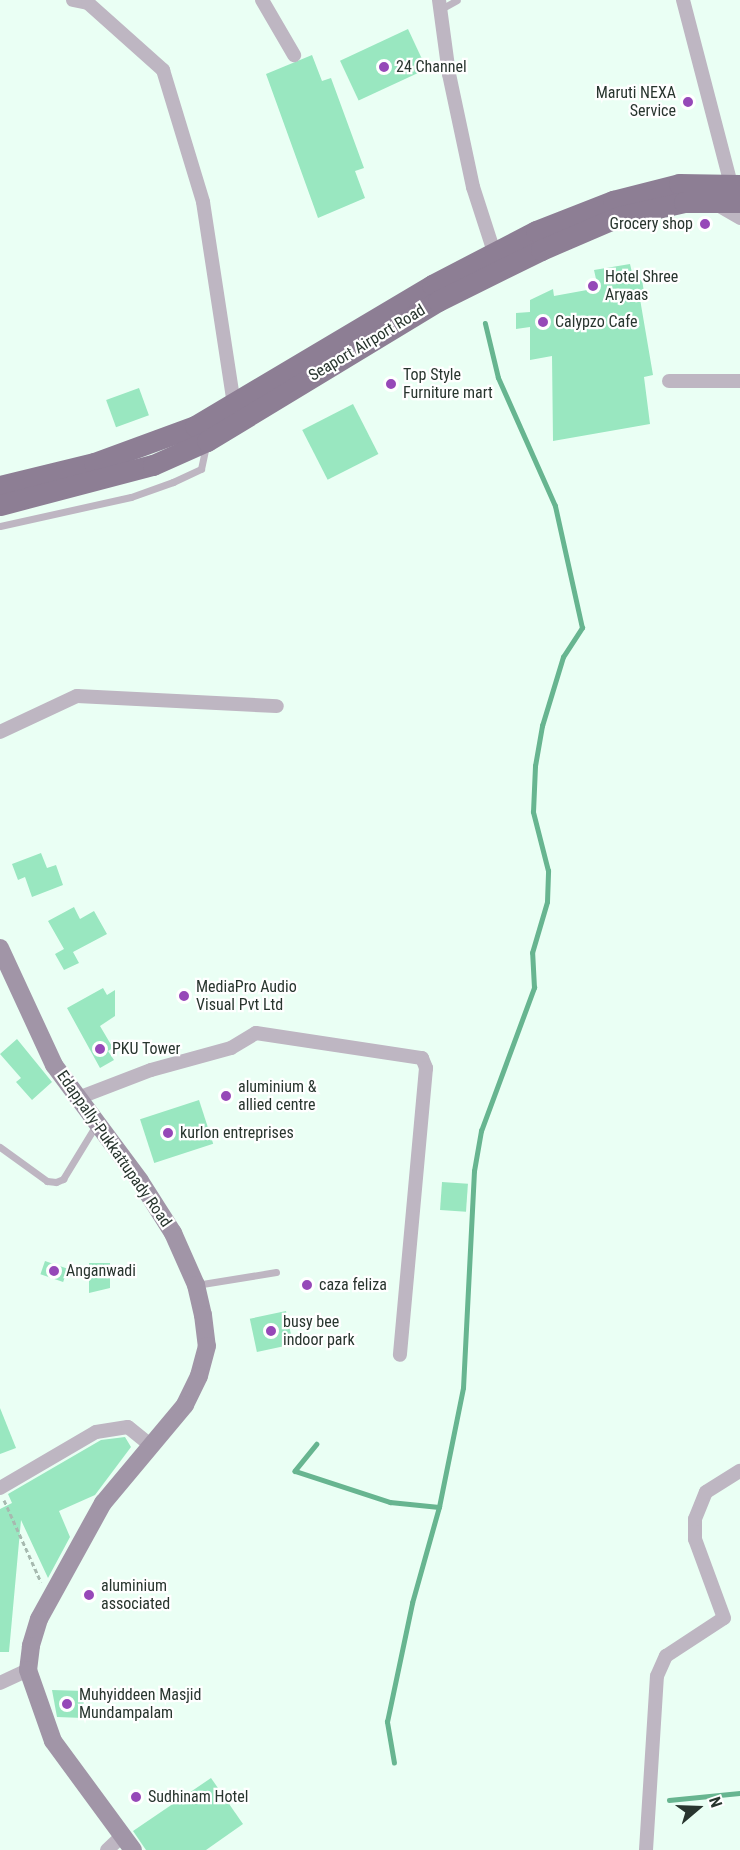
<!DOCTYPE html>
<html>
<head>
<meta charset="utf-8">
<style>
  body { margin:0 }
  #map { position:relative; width:740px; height:1850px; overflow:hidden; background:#eafff4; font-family:"Roboto Condensed",sans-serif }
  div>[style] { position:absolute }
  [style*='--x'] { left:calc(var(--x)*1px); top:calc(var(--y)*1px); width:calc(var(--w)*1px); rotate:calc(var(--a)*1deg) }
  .stream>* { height:4.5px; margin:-2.25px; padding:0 2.25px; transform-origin:2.25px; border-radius:2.25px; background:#67b590 }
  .building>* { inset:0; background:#99e7c0; transform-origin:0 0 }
  .path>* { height:3px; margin-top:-1.5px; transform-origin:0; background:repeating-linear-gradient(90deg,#a6b9af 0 4.5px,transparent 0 7.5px) }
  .lane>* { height:7px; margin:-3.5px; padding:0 3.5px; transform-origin:3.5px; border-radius:3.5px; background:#beb6c2 }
  .street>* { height:14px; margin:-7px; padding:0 7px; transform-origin:7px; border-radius:7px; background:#beb6c2 }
  .secondary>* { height:18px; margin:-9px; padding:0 9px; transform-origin:9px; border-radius:9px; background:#a195a7 }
  .primary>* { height:21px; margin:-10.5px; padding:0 10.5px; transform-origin:10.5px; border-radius:10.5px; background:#8d7e94 }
  .dots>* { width:16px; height:16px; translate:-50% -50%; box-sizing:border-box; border:3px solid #fff; border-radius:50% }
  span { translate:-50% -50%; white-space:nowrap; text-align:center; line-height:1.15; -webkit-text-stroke:4.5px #fff; paint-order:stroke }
  .poi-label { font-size:16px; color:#28352e }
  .left { translate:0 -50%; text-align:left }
  .right { translate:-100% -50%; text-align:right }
  .street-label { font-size:16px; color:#28352e }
  .north { position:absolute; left:668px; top:1778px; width:60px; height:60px; -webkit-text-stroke:4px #fff; paint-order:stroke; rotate:71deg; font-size:16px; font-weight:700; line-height:24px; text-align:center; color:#28352e }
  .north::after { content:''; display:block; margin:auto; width:21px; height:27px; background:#28352e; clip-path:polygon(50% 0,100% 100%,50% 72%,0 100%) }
</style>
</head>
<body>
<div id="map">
  <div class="stream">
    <i style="--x:317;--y:1444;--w:35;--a:129"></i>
    <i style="--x:295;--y:1471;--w:100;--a:18.1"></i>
    <i style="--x:390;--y:1502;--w:49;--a:5.8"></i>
    <i style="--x:439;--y:1507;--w:121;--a:-78.6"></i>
    <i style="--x:463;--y:1388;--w:217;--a:-87.1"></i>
    <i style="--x:474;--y:1171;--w:41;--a:-80.1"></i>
    <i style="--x:481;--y:1131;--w:153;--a:-69.7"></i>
    <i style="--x:534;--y:988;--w:35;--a:-93"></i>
    <i style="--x:532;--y:953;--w:53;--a:-73.6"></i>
    <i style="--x:547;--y:902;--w:31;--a:-88"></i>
    <i style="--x:548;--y:871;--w:61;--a:-104.3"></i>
    <i style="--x:533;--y:812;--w:46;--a:-87.5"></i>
    <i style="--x:535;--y:766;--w:41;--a:-80.1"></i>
    <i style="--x:542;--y:726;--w:72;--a:-73.1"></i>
    <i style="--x:563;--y:657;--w:35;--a:-57"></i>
    <i style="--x:582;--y:628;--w:125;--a:-102.5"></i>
    <i style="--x:555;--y:506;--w:140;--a:-114"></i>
    <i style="--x:498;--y:378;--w:56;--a:-103.5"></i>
    <i style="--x:394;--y:1763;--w:42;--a:-99.7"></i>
    <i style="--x:387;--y:1722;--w:122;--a:-78.1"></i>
    <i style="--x:412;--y:1603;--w:100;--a:-74.3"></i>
    <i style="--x:669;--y:1800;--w:71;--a:-5.6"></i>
  </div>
  <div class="building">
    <i style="left:408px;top:29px;width:44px;height:75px;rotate:65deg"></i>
    <i style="clip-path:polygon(312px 55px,322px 81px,331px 78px,364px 168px,355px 171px,365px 198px,318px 218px,266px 74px)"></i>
    <i style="clip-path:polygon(630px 264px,634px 281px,642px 280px,645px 298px,640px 299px,653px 375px,644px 377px,650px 424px,553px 441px,552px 356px,530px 360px,530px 327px,516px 329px,516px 313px,530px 312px,530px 300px,553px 289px,554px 296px,598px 288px,594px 270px)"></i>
    <i style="left:139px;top:388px;width:29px;height:35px;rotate:70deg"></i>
    <i style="left:353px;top:404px;width:56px;height:57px;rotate:63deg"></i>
    <i style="clip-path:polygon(41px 853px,47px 868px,56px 865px,63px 885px,32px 897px,25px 877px,18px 880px,12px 864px)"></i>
    <i style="clip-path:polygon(74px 907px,80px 919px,94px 911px,107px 934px,73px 952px,79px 963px,64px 970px,55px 954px,64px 949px,48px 921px)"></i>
    <i style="clip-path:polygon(103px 988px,107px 995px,115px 990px,115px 1016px,100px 1026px,113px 1048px,108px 1051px,114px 1060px,100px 1068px,67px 1008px)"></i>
    <i style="clip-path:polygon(17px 1039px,52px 1082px,32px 1100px,16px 1082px,21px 1078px,0 1054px)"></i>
    <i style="left:199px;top:1100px;width:46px;height:62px;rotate:72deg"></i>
    <i style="left:442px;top:1182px;width:26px;height:28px;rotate:4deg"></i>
    <i style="left:45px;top:1261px;width:24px;height:14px;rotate:19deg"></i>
    <i style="clip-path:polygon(89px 1263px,110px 1263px,110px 1288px,89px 1293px)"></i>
    <i style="left:286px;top:1311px;width:34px;height:37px;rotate:78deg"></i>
    <i style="clip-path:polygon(0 1408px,16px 1448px,0 1454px)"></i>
    <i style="clip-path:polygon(125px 1437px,131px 1447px,95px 1495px,59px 1511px,70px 1537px,48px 1578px,21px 1520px,9px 1652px,0 1652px,0 1509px,12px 1503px,8px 1494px,101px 1440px)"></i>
    <i style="clip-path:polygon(52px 1690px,84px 1691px,83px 1718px,57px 1717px)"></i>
    <i style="clip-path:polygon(211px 1778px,243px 1824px,206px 1850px,146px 1850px,133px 1831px)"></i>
  </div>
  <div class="path">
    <i style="--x:4;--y:1500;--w:90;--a:65.7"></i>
  </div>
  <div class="lane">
    <i style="--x:441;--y:9;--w:18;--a:-29"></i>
    <i style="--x:0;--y:526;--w:134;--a:-12.5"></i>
    <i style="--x:131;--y:497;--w:45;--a:-19.7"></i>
    <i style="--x:173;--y:482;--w:31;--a:-25"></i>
    <i style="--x:201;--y:469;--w:25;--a:-78"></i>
    <i style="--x:0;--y:1147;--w:58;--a:35.9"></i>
    <i style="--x:47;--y:1181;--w:9;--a:6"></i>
    <i style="--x:56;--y:1182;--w:8;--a:-23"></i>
    <i style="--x:63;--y:1179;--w:63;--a:-58.6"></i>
    <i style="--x:196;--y:1285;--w:81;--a:-9.2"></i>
  </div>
  <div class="street">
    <i style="--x:73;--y:0;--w:15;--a:11"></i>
    <i style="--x:88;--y:3;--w:101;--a:41.8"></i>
    <i style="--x:163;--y:70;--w:138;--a:73.1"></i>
    <i style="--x:203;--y:202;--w:204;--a:81.3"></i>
    <i style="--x:262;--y:0;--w:64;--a:59.8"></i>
    <i style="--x:439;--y:0;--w:75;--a:82.3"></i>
    <i style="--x:449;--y:74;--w:116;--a:78"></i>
    <i style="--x:473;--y:187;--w:68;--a:72.1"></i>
    <i style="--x:683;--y:0;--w:190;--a:75.4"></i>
    <i style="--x:716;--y:204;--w:28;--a:30"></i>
    <i style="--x:669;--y:381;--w:71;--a:0"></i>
    <i style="--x:0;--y:732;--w:85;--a:-25.1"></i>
    <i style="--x:77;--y:696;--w:200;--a:2.9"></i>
    <i style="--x:78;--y:1098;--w:78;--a:-21"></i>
    <i style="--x:151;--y:1070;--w:83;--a:-15.4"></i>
    <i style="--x:231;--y:1048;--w:29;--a:-31"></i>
    <i style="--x:256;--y:1033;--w:168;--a:8.6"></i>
    <i style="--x:422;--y:1058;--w:11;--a:68"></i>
    <i style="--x:426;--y:1068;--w:288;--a:95.2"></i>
    <i style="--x:0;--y:1488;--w:111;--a:-30.3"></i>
    <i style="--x:96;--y:1432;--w:32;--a:-9"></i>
    <i style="--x:128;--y:1427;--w:27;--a:39"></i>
    <i style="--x:0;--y:1683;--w:31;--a:-25"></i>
    <i style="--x:107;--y:1850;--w:21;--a:-43"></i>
    <i style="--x:646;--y:1850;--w:174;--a:-86.4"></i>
    <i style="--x:657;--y:1676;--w:22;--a:-66"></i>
    <i style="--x:666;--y:1656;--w:69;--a:-33.2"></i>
    <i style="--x:724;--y:1618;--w:84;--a:-110.2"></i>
    <i style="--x:695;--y:1539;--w:20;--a:-90"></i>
    <i style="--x:695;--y:1519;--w:29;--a:-68"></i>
    <i style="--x:706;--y:1492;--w:40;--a:-32"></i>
  </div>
  <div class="secondary">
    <i style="--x:0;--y:948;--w:129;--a:65.2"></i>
    <i style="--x:54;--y:1065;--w:144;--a:53.4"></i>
    <i style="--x:140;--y:1181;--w:62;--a:57.6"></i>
    <i style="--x:173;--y:1233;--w:57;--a:66.1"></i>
    <i style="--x:196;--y:1285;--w:31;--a:77"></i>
    <i style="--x:203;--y:1315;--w:31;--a:83"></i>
    <i style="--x:207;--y:1346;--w:31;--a:105"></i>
    <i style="--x:199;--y:1376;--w:32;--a:116"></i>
    <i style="--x:185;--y:1405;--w:128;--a:129.9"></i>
    <i style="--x:103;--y:1503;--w:132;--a:118.9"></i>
    <i style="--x:39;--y:1619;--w:28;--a:107"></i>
    <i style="--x:31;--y:1646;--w:24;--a:97"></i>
    <i style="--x:28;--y:1670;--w:75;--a:70.6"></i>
    <i style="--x:53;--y:1741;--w:135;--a:53.7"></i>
  </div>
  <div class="primary">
    <i style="--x:0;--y:486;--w:97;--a:-13.7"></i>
    <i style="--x:94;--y:463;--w:108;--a:-20.1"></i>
    <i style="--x:195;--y:426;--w:276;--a:-30.7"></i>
    <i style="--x:432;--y:285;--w:117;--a:-27.4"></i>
    <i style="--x:536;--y:231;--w:83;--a:-21.3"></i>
    <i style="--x:613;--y:201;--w:68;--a:-14.4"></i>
    <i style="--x:679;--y:184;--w:61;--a:0.9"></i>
    <i style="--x:0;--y:505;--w:158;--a:-14.7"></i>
    <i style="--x:153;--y:465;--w:59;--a:-24"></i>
    <i style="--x:207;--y:441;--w:270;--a:-31.2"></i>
    <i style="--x:438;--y:301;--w:115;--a:-26.3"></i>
    <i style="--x:541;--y:250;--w:84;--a:-23.2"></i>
    <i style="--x:618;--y:217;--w:68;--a:-12.8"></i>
    <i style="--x:684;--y:202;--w:56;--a:0"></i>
  </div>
  <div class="dots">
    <i style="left:384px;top:67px;background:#9648b8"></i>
    <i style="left:688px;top:102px;background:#9648b8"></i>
    <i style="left:705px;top:224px;background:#9648b8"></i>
    <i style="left:593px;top:286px;background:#9648b8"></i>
    <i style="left:543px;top:322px;background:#9648b8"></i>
    <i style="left:391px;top:384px;background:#9648b8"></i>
    <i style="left:184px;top:996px;background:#9648b8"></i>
    <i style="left:100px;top:1049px;background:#9648b8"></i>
    <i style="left:226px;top:1096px;background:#9648b8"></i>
    <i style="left:168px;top:1133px;background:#9648b8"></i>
    <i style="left:54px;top:1271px;background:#9648b8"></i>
    <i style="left:307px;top:1285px;background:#9648b8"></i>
    <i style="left:271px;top:1331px;background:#9648b8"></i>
    <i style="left:89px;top:1595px;background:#9648b8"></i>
    <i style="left:67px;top:1704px;background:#9648b8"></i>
    <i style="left:136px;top:1797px;background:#9648b8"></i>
  </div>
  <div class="poi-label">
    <span class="left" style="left:396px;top:67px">24 Channel</span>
    <span class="right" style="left:676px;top:102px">Maruti NEXA<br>Service</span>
    <span class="right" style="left:693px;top:224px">Grocery shop</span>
    <span class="left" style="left:605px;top:286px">Hotel Shree<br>Aryaas</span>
    <span class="left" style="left:555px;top:322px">Calypzo Cafe</span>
    <span class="left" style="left:403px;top:384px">Top Style<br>Furniture mart</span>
    <span class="left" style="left:196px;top:996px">MediaPro Audio<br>Visual Pvt Ltd</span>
    <span class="left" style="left:112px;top:1049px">PKU Tower</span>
    <span class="left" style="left:238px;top:1096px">aluminium &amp;<br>allied centre</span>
    <span class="left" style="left:180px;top:1133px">kurlon entreprises</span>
    <span class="left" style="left:66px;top:1271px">Anganwadi</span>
    <span class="left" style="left:319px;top:1285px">caza feliza</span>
    <span class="left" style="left:283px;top:1331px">busy bee<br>indoor park</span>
    <span class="left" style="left:101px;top:1595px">aluminium<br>associated</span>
    <span class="left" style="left:79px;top:1704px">Muhyiddeen Masjid<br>Mundampalam</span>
    <span class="left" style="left:148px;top:1797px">Sudhinam Hotel</span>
  </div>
  <div class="street-label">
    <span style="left:367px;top:343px;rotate:-31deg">Seaport Airport Road</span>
    <span style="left:114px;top:1149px;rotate:55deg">Edappally-Pukkattupady Road</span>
  </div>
  <div class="north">N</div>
</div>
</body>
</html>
